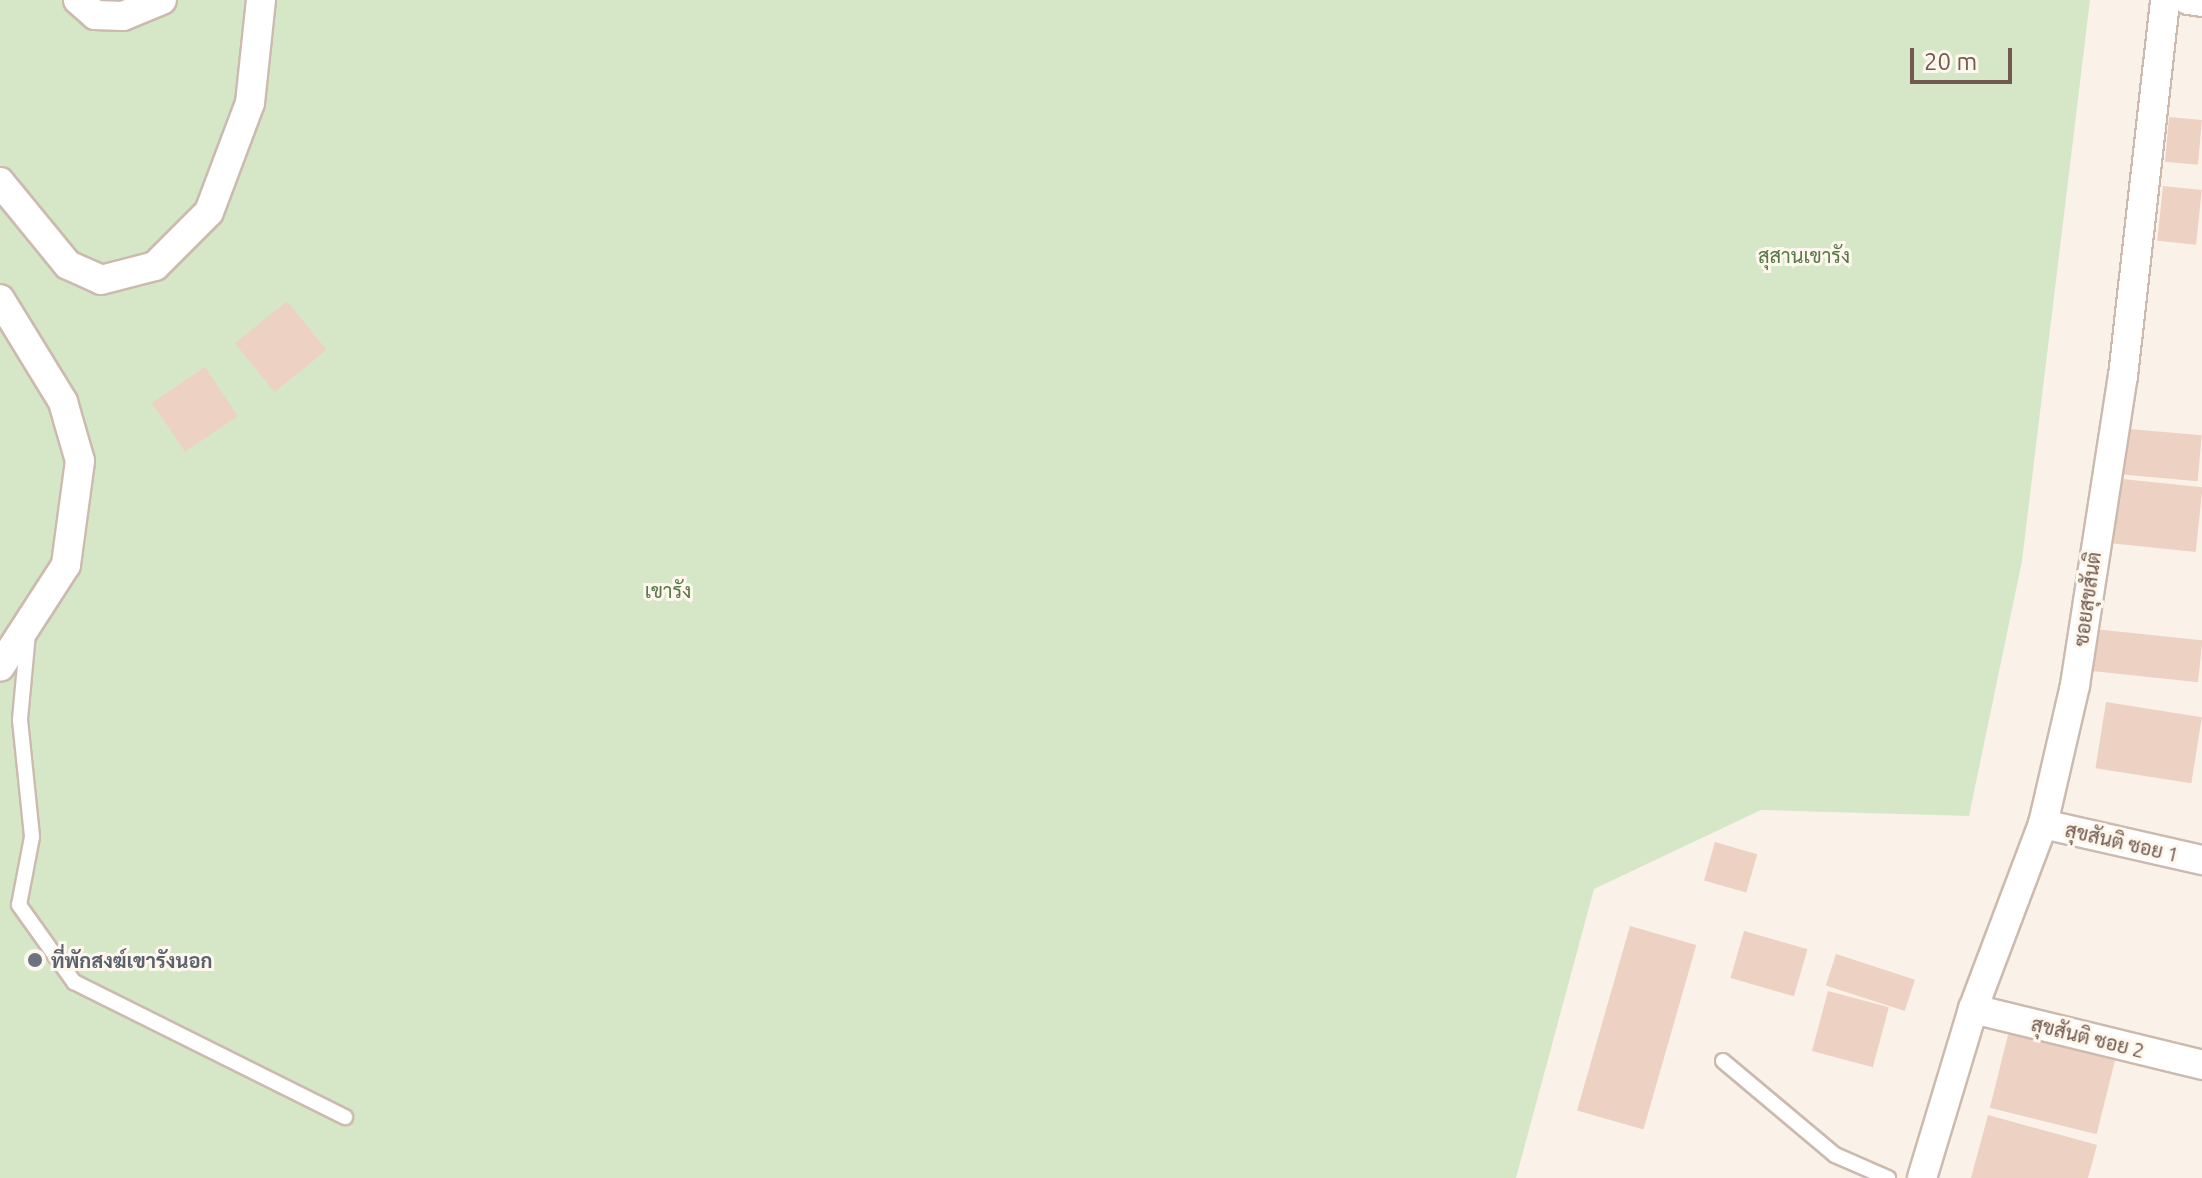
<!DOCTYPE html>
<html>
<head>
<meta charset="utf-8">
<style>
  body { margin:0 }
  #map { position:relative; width:2202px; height:1178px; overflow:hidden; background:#faf2e8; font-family:Ubuntu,Sarabun,sans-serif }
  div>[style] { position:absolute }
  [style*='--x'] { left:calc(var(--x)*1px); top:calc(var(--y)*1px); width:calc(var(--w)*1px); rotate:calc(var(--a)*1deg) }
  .green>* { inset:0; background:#d6e7c8 }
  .building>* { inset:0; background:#edd1c2; transform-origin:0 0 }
  .roads { filter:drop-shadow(2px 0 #ccbaaf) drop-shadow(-2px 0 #ccbaaf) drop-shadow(0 2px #ccbaaf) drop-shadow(0 -2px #ccbaaf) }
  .lane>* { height:14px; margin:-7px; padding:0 7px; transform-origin:7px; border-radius:7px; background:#fff }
  .street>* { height:28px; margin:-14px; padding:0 14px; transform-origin:14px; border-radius:14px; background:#fff }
  .dots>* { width:22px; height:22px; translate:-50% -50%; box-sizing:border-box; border:4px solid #fdf7ee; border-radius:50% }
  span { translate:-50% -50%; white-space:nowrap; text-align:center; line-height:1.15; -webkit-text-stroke:6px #fdf7ee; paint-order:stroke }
  .park-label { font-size:20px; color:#587748 }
  .street-label { font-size:20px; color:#72594e }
  .worship-label { font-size:20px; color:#5b616d; font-weight:700 }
  .left { translate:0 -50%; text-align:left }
  .scale { position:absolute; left:1910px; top:48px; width:102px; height:36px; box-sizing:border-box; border:4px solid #72594e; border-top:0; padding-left:10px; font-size:24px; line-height:28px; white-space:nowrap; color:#72594e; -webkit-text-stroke:6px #fdf7ee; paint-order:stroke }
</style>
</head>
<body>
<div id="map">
  <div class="green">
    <i style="clip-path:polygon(0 0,2090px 0,2022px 561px,1969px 816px,1761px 810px,1594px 889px,1516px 1178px,0 1178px)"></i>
  </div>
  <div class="building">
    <i style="left:2169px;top:117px;width:33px;height:45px;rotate:5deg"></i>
    <i style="left:2163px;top:186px;width:39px;height:55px;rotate:6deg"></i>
    <i style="left:287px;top:301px;width:63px;height:67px;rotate:51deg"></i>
    <i style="left:205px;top:367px;width:59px;height:64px;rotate:56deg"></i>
    <i style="left:2118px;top:428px;width:84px;height:46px;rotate:5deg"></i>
    <i style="left:2113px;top:478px;width:90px;height:65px;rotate:6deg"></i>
    <i style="left:2094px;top:629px;width:109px;height:42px;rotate:6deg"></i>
    <i style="left:2106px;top:702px;width:97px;height:67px;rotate:9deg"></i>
    <i style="left:1715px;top:842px;width:44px;height:40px;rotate:16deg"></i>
    <i style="left:1630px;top:926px;width:69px;height:192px;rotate:16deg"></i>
    <i style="left:1744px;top:931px;width:66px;height:49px;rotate:16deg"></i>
    <i style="left:1836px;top:954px;width:83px;height:33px;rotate:18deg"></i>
    <i style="left:1828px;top:991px;width:63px;height:62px;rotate:15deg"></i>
    <i style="left:2009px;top:1031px;width:110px;height:79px;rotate:14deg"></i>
    <i style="clip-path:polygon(1988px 1115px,2097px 1145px,2088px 1178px,1971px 1178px)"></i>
  </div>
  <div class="roads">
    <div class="lane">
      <i style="--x:28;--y:633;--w:87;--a:95.3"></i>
      <i style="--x:20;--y:720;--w:118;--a:84.1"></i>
      <i style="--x:32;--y:837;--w:69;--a:100.8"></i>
      <i style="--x:19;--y:905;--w:95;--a:54.5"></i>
      <i style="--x:74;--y:982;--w:303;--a:26.5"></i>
      <i style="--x:1723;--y:1061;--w:146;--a:40"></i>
      <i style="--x:1835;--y:1155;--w:58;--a:23.5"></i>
    </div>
    <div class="street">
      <i style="--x:78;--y:0;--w:23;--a:41"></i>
      <i style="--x:95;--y:15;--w:28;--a:2"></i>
      <i style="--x:123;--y:16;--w:42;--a:-22.3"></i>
      <i style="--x:2188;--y:0;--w:14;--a:8"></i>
      <i style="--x:0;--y:182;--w:107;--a:50.7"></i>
      <i style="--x:68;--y:265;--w:36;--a:24"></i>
      <i style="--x:101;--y:280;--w:56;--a:-14.5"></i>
      <i style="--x:155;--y:266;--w:76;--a:-45"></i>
      <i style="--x:209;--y:212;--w:116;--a:-69.4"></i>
      <i style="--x:250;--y:103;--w:104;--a:-83.9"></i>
      <i style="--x:0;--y:299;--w:121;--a:58.5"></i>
      <i style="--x:63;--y:402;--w:61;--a:73.9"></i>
      <i style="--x:80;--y:461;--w:105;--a:97.7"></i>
      <i style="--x:66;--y:565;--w:121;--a:122.9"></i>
      <i style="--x:2043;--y:824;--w:163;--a:12.8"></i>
      <i style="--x:1973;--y:1009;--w:236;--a:13.7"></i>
      <i style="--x:1922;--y:1178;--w:177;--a:-73.2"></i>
      <i style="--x:1973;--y:1009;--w:198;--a:-69.3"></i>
      <i style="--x:2043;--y:824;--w:143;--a:-77"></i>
      <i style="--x:2075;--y:685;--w:313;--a:-81.2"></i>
      <i style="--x:2123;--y:376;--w:378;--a:-83.6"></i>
    </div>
  </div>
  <div class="dots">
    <i style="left:35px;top:960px;background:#6b7280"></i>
  </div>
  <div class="park-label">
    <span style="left:1804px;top:255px">สุสานเขารัง</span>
    <span style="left:668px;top:590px">เขารัง</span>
  </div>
  <div class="street-label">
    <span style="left:2087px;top:599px;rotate:-82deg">ซอยสุขสันติ</span>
    <span style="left:2122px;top:842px;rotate:13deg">สุขสันติ ซอย 1</span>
    <span style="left:2088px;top:1037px;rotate:14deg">สุขสันติ ซอย 2</span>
  </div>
  <div class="worship-label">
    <span class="left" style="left:51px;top:960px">ที่พักสงฆ์เขารังนอก</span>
  </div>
  <div class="scale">20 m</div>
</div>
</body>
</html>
